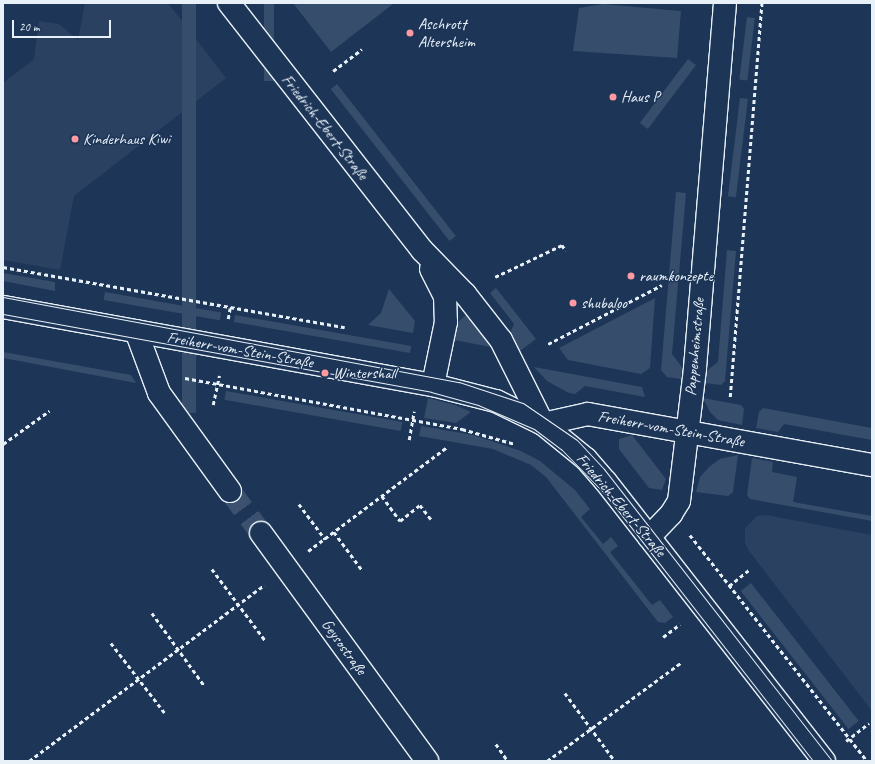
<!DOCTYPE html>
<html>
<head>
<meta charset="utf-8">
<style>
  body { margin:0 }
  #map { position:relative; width:875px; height:764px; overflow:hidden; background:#1d3557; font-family:Caveat,sans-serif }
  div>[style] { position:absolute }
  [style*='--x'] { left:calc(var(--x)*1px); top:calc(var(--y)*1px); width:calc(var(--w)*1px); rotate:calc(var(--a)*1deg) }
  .built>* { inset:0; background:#2a4162 }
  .green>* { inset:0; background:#374d6c; transform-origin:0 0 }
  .street-tunnel>* { height:22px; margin-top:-11px; transform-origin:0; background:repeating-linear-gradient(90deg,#3b516f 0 22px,transparent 0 33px) }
  .path>* { height:2.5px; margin-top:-1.25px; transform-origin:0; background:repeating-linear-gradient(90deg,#e8f1f8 0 4px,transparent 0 7px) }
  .roads { filter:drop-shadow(1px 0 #e8f1f8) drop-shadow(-1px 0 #e8f1f8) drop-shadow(0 1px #e8f1f8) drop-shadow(0 -1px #e8f1f8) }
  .street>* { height:22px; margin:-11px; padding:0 11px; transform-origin:11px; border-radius:11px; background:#1d3557 }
  .secondary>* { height:22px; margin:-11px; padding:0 11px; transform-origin:11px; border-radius:11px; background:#1d3557 }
  .tram>* { height:1px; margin:-0.5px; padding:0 0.5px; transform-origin:0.5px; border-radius:0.5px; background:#e8f1f8 }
  .dots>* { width:11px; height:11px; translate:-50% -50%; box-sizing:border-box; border:2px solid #1d3557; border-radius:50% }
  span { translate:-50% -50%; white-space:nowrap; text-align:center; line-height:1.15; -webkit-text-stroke:3px #1d3557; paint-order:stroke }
  .poi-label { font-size:16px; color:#e8f1f8 }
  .left { translate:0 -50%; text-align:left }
  .street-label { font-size:16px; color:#e8f1f8 }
  .frame { position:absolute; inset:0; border:4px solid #e8f1f8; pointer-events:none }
  .scale { position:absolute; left:12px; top:20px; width:99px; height:18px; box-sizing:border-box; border:2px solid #e8f1f8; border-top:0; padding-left:5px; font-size:12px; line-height:14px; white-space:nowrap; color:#e8f1f8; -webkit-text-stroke:3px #1d3557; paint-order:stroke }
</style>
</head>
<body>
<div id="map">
  <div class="built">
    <i style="clip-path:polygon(85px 3px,168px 3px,226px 78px,74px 196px,60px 270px,3px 260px,3px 83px,34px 59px,39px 21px,59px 24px,78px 40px)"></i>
    <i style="clip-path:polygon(766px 515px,872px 535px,872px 711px,749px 551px,745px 543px,745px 528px,757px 516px)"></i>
  </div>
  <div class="green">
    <i style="left:182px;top:3px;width:14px;height:410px"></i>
    <i style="left:264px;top:3px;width:10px;height:78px"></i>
    <i style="clip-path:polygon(293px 3px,392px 3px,393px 4px,331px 52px)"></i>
    <i style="clip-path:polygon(603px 4px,681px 11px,677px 58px,573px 51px,579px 8px)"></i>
    <i style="left:747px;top:17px;width:8px;height:63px;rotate:7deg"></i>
    <i style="left:688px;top:59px;width:10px;height:80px;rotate:37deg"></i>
    <i style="left:337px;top:84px;width:193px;height:8px;rotate:52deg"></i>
    <i style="left:740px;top:98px;width:8px;height:99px;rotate:7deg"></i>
    <i style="clip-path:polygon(676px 192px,686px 193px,672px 354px,682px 367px,681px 379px,667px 377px,661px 370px)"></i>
    <i style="clip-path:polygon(727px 250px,736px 251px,725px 381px,721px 385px,705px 383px,706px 371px,718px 362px)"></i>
    <i style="clip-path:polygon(3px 273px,55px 282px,55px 291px,3px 281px)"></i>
    <i style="clip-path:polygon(496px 288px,536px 339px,520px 351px,509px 336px,514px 324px,490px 293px)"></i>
    <i style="clip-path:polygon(389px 289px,415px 321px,413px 333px,368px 325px,381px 313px)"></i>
    <i style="left:105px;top:292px;width:118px;height:8px;rotate:10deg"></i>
    <i style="clip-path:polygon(655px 298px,650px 368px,641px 374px,568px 360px,559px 348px)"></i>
    <i style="left:235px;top:315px;width:179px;height:7px;rotate:10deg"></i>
    <i style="clip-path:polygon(466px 315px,470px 316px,496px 348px,454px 340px,457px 323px)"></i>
    <i style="clip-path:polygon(3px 352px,131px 375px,136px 383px,3px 358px)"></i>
    <i style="clip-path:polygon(534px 367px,642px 387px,645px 397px,585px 386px,575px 394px,569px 393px,547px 381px)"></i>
    <i style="left:226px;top:391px;width:179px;height:9px;rotate:10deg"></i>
    <i style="clip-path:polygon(428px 398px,455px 405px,471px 412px,456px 423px,424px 418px)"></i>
    <i style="clip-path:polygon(703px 398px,741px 405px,744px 409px,742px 425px,718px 420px,710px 412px)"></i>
    <i style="clip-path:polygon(763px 408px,872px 428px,872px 440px,784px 424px,778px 432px,756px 428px,759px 412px)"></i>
    <i style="clip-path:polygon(421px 426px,473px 435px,521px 451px,540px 461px,575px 490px,590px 509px,581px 517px,603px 544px,611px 537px,618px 546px,610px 552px,652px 605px,660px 600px,673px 617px,665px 623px,658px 622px,546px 477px,531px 465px,493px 449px,419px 436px)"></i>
    <i style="clip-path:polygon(632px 435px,666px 479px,662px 490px,649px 488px,619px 449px,619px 439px)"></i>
    <i style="clip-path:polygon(738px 455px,733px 492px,728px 496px,696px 492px,700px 477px,709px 467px,720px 459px)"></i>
    <i style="clip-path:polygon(752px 458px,773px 462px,772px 472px,797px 477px,793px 502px,872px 516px,872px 521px,750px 499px,747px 495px)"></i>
    <i style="left:751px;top:583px;width:175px;height:13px;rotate:52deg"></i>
  </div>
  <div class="street-tunnel">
    <i style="--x:230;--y:491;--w:52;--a:53.6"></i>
  </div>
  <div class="path">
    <i style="--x:333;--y:71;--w:36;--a:-37"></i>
    <i style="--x:3;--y:267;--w:347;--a:10"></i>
    <i style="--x:495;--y:277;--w:74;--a:-25.5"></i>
    <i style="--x:562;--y:245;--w:7;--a:56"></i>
    <i style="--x:228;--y:319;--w:11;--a:-80"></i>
    <i style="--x:548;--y:344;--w:128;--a:-27.4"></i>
    <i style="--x:185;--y:378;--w:282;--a:10.4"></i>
    <i style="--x:462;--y:429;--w:55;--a:15.8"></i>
    <i style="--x:730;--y:397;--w:395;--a:-85.4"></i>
    <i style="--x:213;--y:405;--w:30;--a:-78"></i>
    <i style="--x:409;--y:440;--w:29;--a:-80"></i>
    <i style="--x:3;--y:444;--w:57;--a:-35.7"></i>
    <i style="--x:382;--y:496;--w:31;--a:54"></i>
    <i style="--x:400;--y:521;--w:26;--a:-39"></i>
    <i style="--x:420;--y:505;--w:18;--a:52"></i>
    <i style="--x:299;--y:504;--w:44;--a:53.4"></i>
    <i style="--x:334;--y:532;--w:47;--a:53.6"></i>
    <i style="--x:690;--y:535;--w:287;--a:51.9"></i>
    <i style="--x:308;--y:551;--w:174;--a:-36.8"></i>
    <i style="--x:212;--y:569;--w:89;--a:53.3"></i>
    <i style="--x:729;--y:586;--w:26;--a:-39"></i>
    <i style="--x:152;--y:613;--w:89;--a:54.2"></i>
    <i style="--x:663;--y:637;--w:21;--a:-37"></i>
    <i style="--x:111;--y:643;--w:88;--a:52.4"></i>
    <i style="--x:565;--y:693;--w:84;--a:53.7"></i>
    <i style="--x:846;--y:741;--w:29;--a:-38"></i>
    <i style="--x:496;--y:744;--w:21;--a:55"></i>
    <i style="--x:29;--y:761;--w:294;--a:-36.8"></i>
    <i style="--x:547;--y:761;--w:167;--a:-36.3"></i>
  </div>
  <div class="roads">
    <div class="street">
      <i style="--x:229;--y:3;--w:313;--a:52"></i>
      <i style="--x:422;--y:250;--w:62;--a:45.7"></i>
      <i style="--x:465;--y:294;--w:58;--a:52"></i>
      <i style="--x:501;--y:340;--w:94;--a:63.4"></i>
      <i style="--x:543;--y:424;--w:46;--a:-12.5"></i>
      <i style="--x:588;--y:414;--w:289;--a:10.2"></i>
      <i style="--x:431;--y:269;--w:30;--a:63"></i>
      <i style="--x:445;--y:296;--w:26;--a:88"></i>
      <i style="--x:446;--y:322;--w:64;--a:101.7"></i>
      <i style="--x:136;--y:331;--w:66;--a:69.6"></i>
      <i style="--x:159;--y:393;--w:121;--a:54.1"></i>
      <i style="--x:261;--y:533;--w:282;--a:53.9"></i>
      <i style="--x:649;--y:537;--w:32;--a:-46"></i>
      <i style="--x:671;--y:514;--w:15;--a:-58"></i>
      <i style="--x:679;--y:501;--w:134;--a:-83.1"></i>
      <i style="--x:695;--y:368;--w:366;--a:-85.3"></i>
    </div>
    <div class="secondary">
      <i style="--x:3;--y:307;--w:437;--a:10.3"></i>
      <i style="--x:433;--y:385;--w:65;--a:14.3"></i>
      <i style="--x:496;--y:401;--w:52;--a:26.1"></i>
      <i style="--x:543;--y:424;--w:55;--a:39.1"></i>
      <i style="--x:586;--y:459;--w:30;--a:49"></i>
      <i style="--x:606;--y:482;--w:354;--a:52"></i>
    </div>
  </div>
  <div class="tram">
    <i style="--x:3;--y:297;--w:464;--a:10.6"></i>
    <i style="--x:459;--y:382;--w:67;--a:18.2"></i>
    <i style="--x:523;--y:403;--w:65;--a:34.4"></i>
    <i style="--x:577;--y:440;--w:40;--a:47"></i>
    <i style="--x:604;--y:469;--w:370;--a:52"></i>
    <i style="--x:3;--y:314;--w:435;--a:10.3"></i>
    <i style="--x:431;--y:392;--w:49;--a:15.5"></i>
    <i style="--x:478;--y:405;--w:61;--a:23.2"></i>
    <i style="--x:534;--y:429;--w:34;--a:37"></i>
    <i style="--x:561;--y:449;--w:64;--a:45.6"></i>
    <i style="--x:606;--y:495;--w:337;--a:52.1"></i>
  </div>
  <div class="dots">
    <i style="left:410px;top:33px;background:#ff9aa2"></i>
    <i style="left:613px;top:97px;background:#ff9aa2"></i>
    <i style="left:75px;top:139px;background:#ff9aa2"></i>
    <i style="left:631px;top:276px;background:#ff9aa2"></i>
    <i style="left:573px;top:303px;background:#ff9aa2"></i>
    <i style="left:325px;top:373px;background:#ff9aa2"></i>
  </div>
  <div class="poi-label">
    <span class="left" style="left:418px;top:33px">Aschrott<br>Altersheim</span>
    <span class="left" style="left:621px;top:97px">Haus P</span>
    <span class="left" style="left:83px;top:139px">Kinderhaus Kiwi</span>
    <span class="left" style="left:639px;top:276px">raumkonzepte</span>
    <span class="left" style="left:581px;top:303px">shubaloo</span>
    <span class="left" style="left:333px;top:373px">Wintershall</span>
  </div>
  <div class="street-label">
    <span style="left:325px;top:127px;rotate:52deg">Friedrich-Ebert-Straße</span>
    <span style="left:695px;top:347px;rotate:-85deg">Pappenheimstraße</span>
    <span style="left:240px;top:350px;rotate:10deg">Freiherr-vom-Stein-Straße</span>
    <span style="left:671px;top:429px;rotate:10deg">Freiherr-vom-Stein-Straße</span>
    <span style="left:621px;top:505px;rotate:50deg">Friedrich-Ebert-Straße</span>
    <span style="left:344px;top:647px;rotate:54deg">Geysostraße</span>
  </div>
  <div class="frame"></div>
  <div class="scale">20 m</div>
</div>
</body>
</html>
